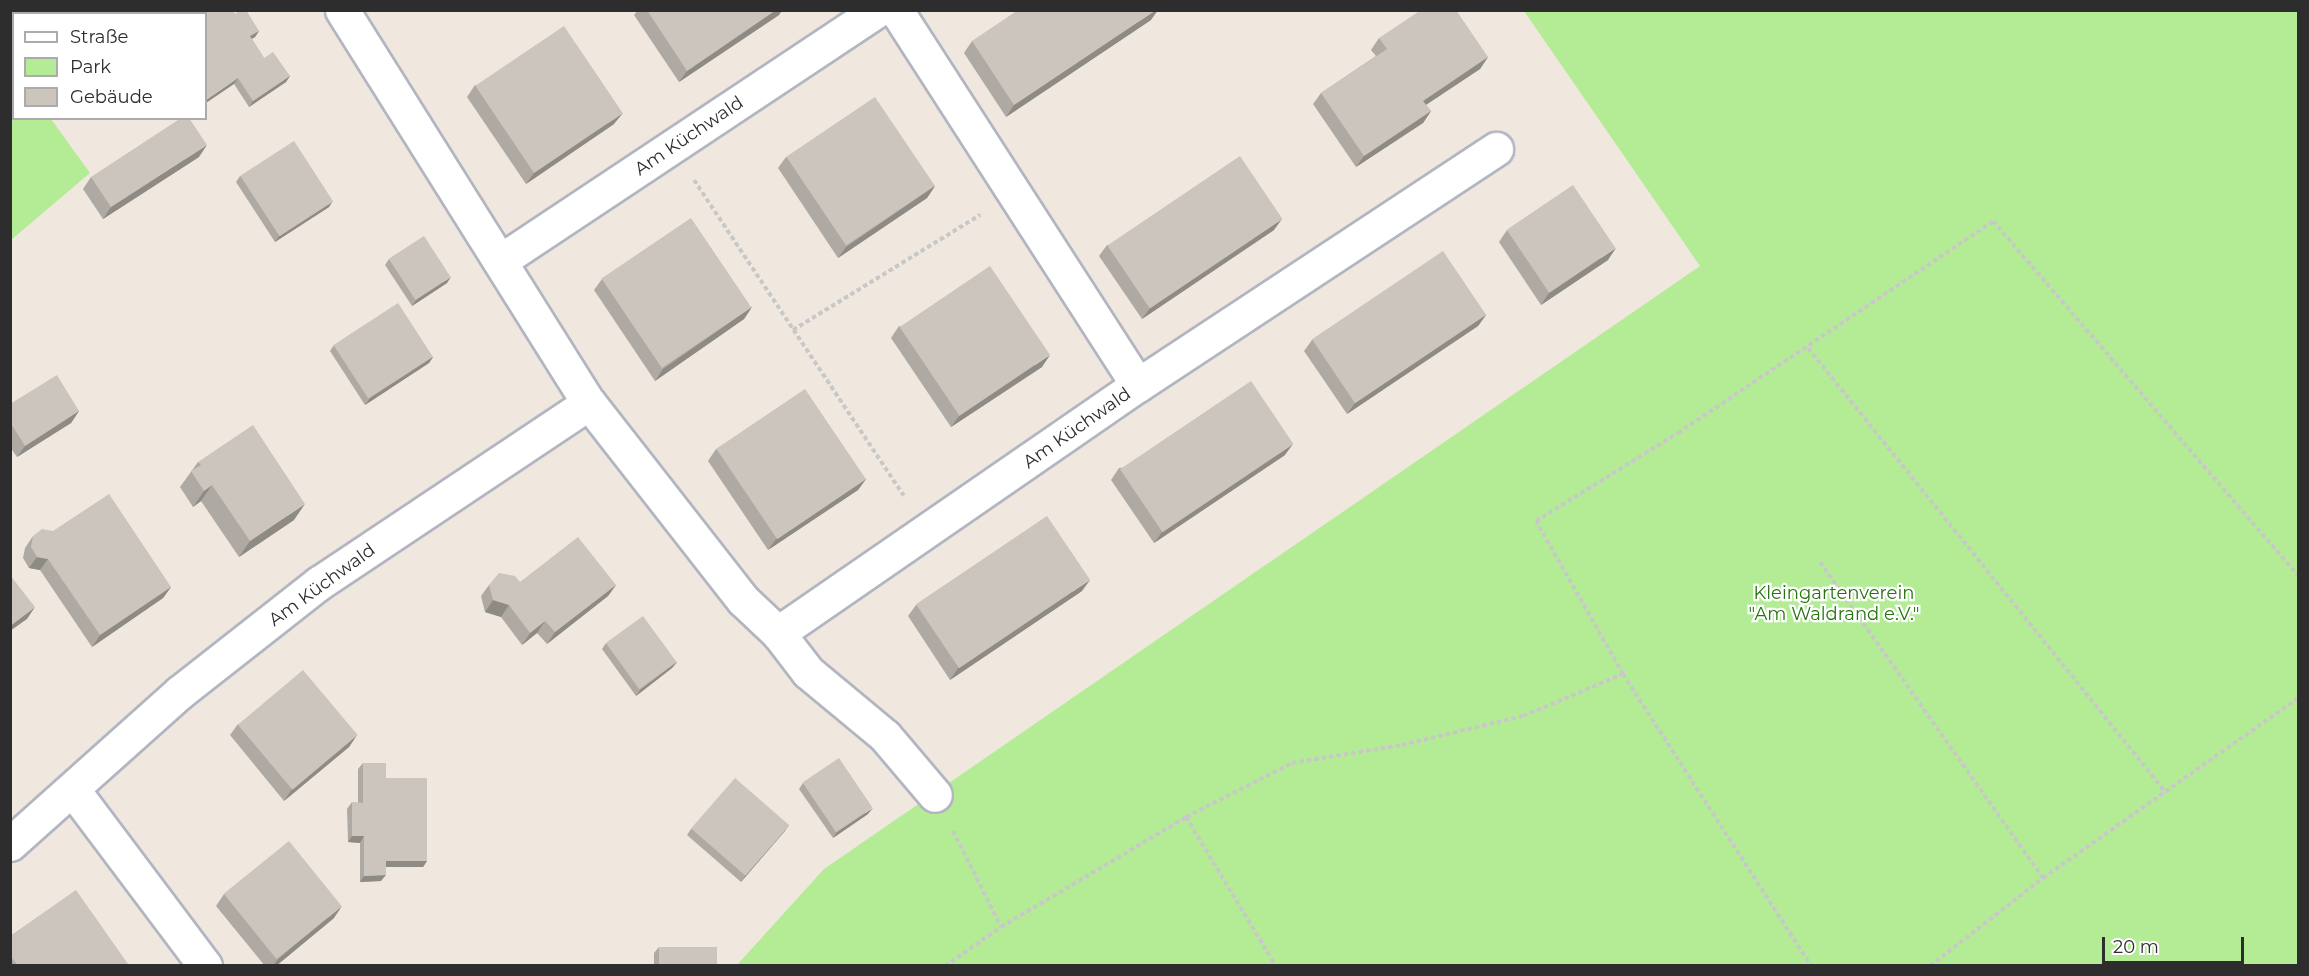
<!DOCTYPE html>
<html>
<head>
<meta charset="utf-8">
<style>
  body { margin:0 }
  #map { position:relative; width:2309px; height:976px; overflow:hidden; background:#f0e8de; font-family:Montserrat,sans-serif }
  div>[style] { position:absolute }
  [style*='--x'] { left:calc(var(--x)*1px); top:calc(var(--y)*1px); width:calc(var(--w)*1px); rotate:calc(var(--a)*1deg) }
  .green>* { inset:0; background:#b4ec95 }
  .path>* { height:4px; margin-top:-2px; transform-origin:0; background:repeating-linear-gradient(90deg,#c8c8c8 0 4.5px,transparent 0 7.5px) }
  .roads { filter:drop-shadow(2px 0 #b2b5c2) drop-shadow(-2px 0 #b2b5c2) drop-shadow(0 2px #b2b5c2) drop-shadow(0 -2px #b2b5c2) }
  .minor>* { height:33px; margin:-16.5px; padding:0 16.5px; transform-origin:16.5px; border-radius:16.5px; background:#fff }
  .wall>* { inset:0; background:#afa9a3 }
  .shaded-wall>* { inset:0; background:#8e8a84 }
  .building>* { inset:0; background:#cbc5bd; transform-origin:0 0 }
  span { translate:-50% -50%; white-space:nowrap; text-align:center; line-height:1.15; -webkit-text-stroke:4.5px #fff; paint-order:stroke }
  .street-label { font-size:18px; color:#2d2d2d }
  .park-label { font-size:18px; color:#287412 }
  .frame { position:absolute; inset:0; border:12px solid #2d2d2d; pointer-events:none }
  .legend { position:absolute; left:12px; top:12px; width:195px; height:108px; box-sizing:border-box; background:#fff; border:2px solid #ababab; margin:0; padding:8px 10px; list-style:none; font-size:18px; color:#2d2d2d }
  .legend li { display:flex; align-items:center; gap:12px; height:30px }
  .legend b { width:30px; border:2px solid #ababab }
  .scale { position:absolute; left:2102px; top:937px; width:142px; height:27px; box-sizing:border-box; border:3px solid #2d2d2d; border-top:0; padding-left:8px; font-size:18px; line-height:21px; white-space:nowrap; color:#2d2d2d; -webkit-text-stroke:4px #fff; paint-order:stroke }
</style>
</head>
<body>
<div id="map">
  <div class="green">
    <i style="clip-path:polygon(1524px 11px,2298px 11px,2298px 965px,736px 966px,824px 869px,1700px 266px)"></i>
    <i style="clip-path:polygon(11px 62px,14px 118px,51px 119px,90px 173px,11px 240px)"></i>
  </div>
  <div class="path">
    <i style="--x:694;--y:180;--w:379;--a:56.4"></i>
    <i style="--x:793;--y:330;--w:220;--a:-31.6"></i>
    <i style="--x:1808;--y:348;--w:571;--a:51.18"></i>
    <i style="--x:1820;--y:562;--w:387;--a:54.8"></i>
    <i style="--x:1623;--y:674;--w:347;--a:57.2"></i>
    <i style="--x:1186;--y:817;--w:174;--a:58.9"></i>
    <i style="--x:953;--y:831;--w:107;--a:63.4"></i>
    <i style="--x:945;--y:966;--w:68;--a:-34.9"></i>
    <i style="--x:1001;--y:927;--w:215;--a:-30.7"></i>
    <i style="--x:1186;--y:817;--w:119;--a:-27"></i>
    <i style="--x:1292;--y:763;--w:111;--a:-9.3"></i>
    <i style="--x:1402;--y:745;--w:124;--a:-13.5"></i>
    <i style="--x:1523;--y:716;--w:108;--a:-22.8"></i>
    <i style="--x:1623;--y:674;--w:176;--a:-119.6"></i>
    <i style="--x:1536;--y:521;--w:167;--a:-31.8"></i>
    <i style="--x:1678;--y:433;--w:380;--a:-33.9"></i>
    <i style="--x:1993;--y:221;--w:467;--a:49.3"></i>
    <i style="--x:1930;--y:966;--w:143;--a:-37.9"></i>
    <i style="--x:2043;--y:878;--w:312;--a:-35.2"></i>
  </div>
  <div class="roads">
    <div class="minor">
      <i style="--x:342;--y:10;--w:464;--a:57.9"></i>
      <i style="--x:589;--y:403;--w:250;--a:52"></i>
      <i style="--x:743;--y:600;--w:48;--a:43.3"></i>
      <i style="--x:778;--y:633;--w:49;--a:52.4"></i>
      <i style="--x:808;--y:672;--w:100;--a:39.7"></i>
      <i style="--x:885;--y:736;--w:77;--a:49.7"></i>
      <i style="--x:896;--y:10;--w:446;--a:57.2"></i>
      <i style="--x:500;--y:261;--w:454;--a:-33.6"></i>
      <i style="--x:778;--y:633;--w:437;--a:-34.6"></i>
      <i style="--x:1138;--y:385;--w:429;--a:-33.4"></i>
      <i style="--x:73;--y:790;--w:220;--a:53.1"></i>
      <i style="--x:10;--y:844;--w:228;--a:-41.8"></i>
      <i style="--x:180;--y:692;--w:177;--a:-38.1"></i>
      <i style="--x:319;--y:583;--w:324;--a:-33.7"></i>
    </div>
  </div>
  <div class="wall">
    <i style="clip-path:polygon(186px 10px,232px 10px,235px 14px,259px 31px,255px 37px,252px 39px,264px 58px,290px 76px,286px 82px,249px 107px)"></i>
    <i style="clip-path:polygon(638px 10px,782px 10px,779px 15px,679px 82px,634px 15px)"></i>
    <i style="clip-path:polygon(1151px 20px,1006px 117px,964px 53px,972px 41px)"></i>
    <i style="clip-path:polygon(1379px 38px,1488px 57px,1480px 69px,1426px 105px,1431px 111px,1423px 123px,1356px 167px,1313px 104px,1321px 93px,1376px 56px,1371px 50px)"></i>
    <i style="clip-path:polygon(475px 85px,614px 124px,526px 184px,467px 97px)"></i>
    <i style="clip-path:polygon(199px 157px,103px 219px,83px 189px,91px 177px)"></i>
    <i style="clip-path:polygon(786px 157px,935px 186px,927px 198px,838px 258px,778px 168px)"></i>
    <i style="clip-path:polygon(240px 176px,329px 207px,275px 242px,236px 182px)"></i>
    <i style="clip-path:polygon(1274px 230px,1142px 319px,1099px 256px,1107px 245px)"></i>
    <i style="clip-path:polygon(1507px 230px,1608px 260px,1541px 305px,1499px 242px)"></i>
    <i style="clip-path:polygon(389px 259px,447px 283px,412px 306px,385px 265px)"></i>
    <i style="clip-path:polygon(602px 279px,752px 307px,744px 319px,655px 381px,594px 290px)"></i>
    <i style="clip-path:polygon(1486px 315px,1478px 326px,1347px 414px,1304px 351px,1312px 340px)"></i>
    <i style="clip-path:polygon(899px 326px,1042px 367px,951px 427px,891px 338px)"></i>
    <i style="clip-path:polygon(334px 345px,433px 357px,429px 363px,365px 405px,330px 351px)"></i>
    <i style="clip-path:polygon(10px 404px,79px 411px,71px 423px,17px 457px,10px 447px)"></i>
    <i style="clip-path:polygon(716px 449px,866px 479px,858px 490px,768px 550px,708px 461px)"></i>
    <i style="clip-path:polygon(1285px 455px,1154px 543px,1111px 480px,1119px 468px)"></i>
    <i style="clip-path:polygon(198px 462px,294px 520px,239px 557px,201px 501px,193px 507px,180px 487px)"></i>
    <i style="clip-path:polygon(33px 536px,171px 587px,163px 598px,92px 647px,40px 570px,29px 568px,23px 558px,25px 548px)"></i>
    <i style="clip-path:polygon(520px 582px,616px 585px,608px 596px,547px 644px,537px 633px,522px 645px,501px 617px,485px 612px,481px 596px,489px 585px)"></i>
    <i style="clip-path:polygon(1082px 591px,950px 680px,908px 616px,916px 605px)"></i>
    <i style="clip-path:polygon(606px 643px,677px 662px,672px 668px,636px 696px,602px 649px)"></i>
    <i style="clip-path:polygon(238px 724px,357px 735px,349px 747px,284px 801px,230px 735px)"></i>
    <i style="clip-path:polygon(363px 763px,386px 778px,427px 861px,423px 867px,386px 867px,381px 881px,360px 882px,360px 843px,348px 842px,347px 809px,352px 802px,358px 803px,358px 769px)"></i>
    <i style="clip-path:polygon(803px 783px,868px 814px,833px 838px,799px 789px)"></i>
    <i style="clip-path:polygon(789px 825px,741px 882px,687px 835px,691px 829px)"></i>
    <i style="clip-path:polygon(224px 894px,334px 918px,276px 966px,265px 966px,216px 906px)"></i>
    <i style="clip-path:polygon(10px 936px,127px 966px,10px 966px)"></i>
    <i style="clip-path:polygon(659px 947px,717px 966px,654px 966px,654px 953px)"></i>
  </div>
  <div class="shaded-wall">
    <i style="clip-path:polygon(776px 10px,782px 10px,779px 15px,679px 82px,687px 71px)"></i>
    <i style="clip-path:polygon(1156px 10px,1158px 10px,1151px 20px,1006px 117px,1014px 105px)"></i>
    <i style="clip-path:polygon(259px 31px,255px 37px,246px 42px,250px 36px)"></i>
    <i style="clip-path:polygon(1488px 57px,1480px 69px,1415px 112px,1423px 101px)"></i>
    <i style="clip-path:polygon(290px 76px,286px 82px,249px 107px,253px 101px)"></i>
    <i style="clip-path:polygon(238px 78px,234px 84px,206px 103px,206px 100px)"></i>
    <i style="clip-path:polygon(1431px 111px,1423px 123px,1356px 167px,1364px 156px)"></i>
    <i style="clip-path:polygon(623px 113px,614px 124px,526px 184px,534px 173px)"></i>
    <i style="clip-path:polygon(207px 145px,199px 157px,103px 219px,111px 207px)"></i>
    <i style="clip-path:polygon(935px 186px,927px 198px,838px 258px,846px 247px)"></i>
    <i style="clip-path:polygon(333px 201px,329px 207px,275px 242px,279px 236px)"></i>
    <i style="clip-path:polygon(1282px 219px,1274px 230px,1142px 319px,1150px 308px)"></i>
    <i style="clip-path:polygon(1616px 248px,1608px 260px,1541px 305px,1549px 293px)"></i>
    <i style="clip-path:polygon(451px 277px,447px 283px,412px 306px,416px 300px)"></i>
    <i style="clip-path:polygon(752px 307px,744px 319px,655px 381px,663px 369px)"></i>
    <i style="clip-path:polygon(1486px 315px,1478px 326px,1347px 414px,1355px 403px)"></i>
    <i style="clip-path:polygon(1050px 355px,1042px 367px,951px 427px,959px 416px)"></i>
    <i style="clip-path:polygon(433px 357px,429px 363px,365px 405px,370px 398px)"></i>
    <i style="clip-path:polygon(79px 411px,71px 423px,17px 457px,25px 446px)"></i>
    <i style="clip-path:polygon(1293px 444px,1285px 455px,1154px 543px,1162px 532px)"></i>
    <i style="clip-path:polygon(866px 479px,858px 490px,768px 550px,776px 539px)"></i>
    <i style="clip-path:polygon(212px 485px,201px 501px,193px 507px,204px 491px)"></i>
    <i style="clip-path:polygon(305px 504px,294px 520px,239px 557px,250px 541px)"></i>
    <i style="clip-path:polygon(37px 557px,48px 559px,40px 570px,29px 568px)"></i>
    <i style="clip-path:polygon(1090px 580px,1082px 591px,950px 680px,958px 668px)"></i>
    <i style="clip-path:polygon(616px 585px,608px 596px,547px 644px,555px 632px)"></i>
    <i style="clip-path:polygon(171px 587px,163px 598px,92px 647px,100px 635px)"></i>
    <i style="clip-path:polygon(493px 600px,509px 605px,501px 617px,485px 612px)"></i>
    <i style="clip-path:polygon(35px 607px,27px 619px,10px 631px,10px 626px)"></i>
    <i style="clip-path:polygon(545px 621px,537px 633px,522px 645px,530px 633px)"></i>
    <i style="clip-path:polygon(677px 662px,672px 668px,636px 696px,640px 690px)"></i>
    <i style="clip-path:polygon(357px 735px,349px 747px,284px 801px,292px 789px)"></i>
    <i style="clip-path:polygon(873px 808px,868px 814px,833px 838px,837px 832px)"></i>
    <i style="clip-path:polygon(789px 825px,785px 831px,741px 882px,745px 876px)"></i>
    <i style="clip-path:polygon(352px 836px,364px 836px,360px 843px,348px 842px)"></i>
    <i style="clip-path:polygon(386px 861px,427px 861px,423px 867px,382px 867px)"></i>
    <i style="clip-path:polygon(386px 875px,381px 881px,360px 882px,364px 876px)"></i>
    <i style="clip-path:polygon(342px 906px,334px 918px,276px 966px,273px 966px,278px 959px)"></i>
  </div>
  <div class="building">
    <i style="clip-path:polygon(188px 10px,232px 10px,235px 14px,240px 10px,246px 10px,259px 31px,250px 36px,264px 58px,273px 52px,290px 76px,253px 101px,238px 78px,206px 100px,206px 14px,183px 14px)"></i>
    <i style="clip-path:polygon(647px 10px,776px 10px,687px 71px)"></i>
    <i style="clip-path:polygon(1018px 10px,1156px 10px,1014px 105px,972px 41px)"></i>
    <i style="clip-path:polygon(1421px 10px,1456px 10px,1488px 57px,1423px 101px,1431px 111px,1364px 156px,1321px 93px,1387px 49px,1379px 38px)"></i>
    <i style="left:564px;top:26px;width:105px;height:107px;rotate:56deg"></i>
    <i style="left:875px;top:97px;width:107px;height:107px;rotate:56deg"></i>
    <i style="clip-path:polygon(181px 118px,189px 118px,207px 145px,111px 207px,91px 177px)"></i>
    <i style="left:294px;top:141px;width:72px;height:64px;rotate:57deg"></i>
    <i style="left:1240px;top:156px;width:76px;height:160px;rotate:56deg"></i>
    <i style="left:1573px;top:185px;width:76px;height:80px;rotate:56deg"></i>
    <i style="left:691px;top:218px;width:108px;height:108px;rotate:56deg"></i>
    <i style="left:424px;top:236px;width:49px;height:42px;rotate:57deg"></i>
    <i style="left:1443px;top:251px;width:77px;height:158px;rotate:56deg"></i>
    <i style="left:990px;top:266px;width:107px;height:109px;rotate:56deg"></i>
    <i style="left:398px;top:303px;width:64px;height:77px;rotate:57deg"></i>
    <i style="clip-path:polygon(57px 375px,79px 411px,25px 446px,10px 422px,10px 404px)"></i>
    <i style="left:1251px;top:381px;width:76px;height:158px;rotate:56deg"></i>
    <i style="left:805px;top:389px;width:109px;height:107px;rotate:56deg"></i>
    <i style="clip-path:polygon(253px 425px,305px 504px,250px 541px,212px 485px,204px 491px,191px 471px,201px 465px,198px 462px)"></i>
    <i style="clip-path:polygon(109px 494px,171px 587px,100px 635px,48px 559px,37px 557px,31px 547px,33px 536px,42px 529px,53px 531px)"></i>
    <i style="left:1047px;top:516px;width:77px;height:158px;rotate:56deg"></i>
    <i style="clip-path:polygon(578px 537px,616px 585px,555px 632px,545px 621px,530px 633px,509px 605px,493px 600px,489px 585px,499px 573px,515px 576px,520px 582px)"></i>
    <i style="clip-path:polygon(10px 575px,35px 607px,10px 626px)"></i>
    <i style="left:643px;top:616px;width:57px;height:46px;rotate:54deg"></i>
    <i style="left:303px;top:670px;width:85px;height:85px;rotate:50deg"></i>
    <i style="left:839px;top:758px;width:60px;height:44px;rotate:56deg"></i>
    <i style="clip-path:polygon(363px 763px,386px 763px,386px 778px,427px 778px,427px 861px,386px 861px,386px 875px,364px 876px,364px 836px,352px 836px,352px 802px,363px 803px)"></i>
    <i style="left:735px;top:778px;width:72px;height:67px;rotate:41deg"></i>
    <i style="left:289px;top:841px;width:84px;height:84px;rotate:51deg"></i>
    <i style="clip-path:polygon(76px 890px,128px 964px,126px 966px,18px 966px,10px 955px,10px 936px)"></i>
    <i style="left:659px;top:947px;width:58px;height:19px"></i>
  </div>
  <div class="street-label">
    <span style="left:689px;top:136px;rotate:-34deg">Am Küchwald</span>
    <span style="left:1077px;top:428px;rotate:-35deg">Am Küchwald</span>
    <span style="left:322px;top:585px;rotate:-36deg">Am Küchwald</span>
  </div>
  <div class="park-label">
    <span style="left:1834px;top:604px">Kleingartenverein<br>"Am Waldrand e.V."</span>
  </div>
  <div class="frame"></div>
  <ul class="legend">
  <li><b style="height:8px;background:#fff"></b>Straße</li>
  <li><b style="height:16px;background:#b4ec95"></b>Park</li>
  <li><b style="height:16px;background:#cbc5bd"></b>Gebäude</li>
  </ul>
  <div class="scale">20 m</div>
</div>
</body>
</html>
